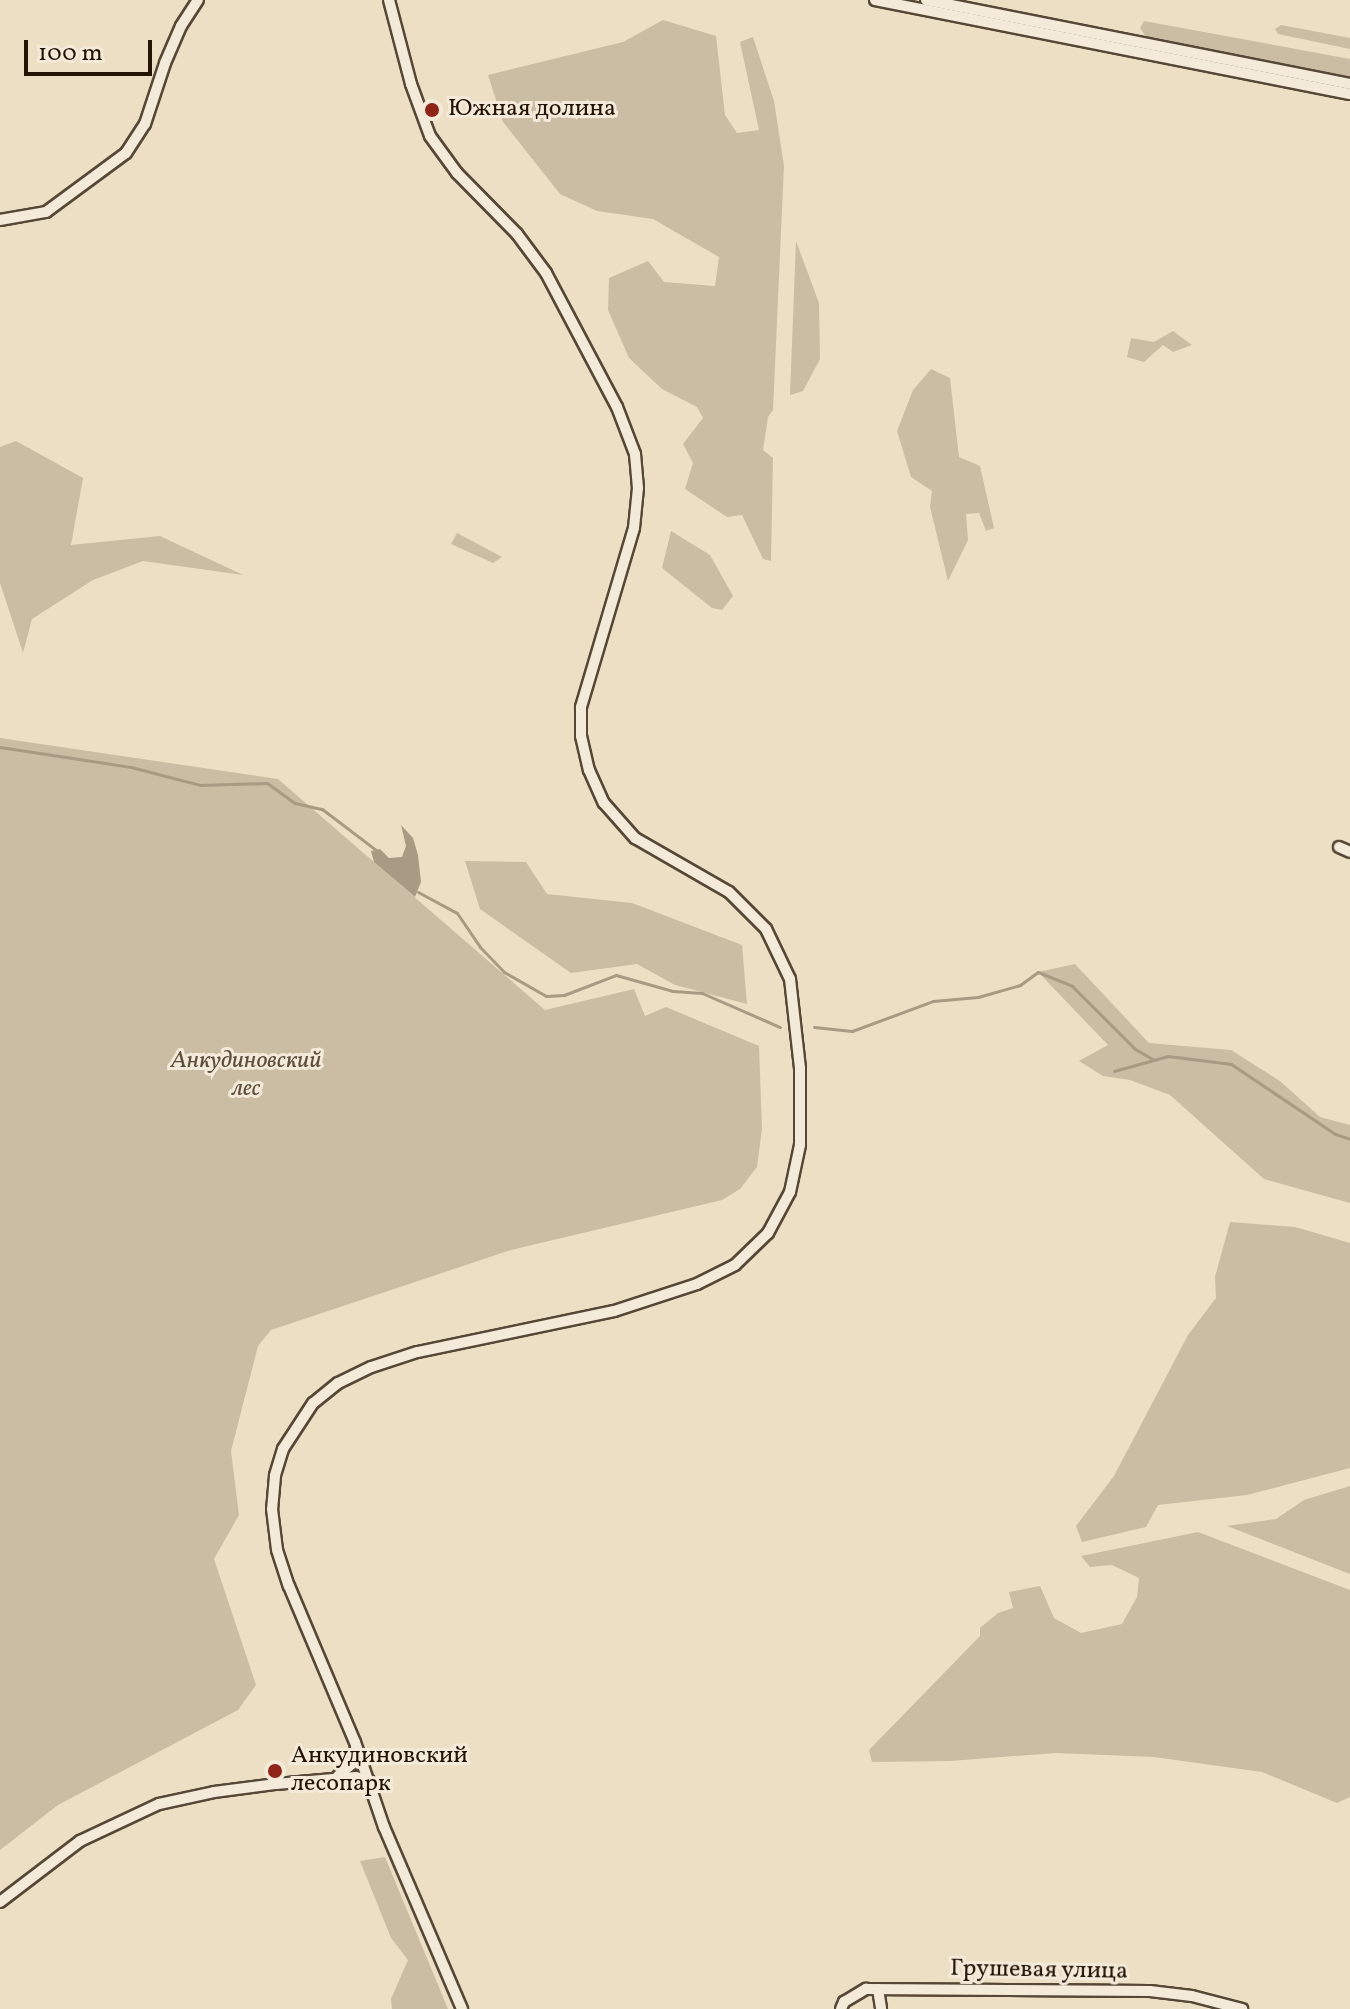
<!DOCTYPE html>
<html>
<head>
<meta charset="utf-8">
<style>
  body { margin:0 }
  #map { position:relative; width:1350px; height:2009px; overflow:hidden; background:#eddfc4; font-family:Vollkorn,serif }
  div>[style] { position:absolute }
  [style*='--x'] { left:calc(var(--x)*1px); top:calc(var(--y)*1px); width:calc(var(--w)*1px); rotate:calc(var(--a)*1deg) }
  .green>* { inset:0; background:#cbbca4 }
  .water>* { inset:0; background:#a99a83 }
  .stream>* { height:3px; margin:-1.5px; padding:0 1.5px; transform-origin:1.5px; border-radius:1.5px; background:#a99a83 }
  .roads { filter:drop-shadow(2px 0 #564736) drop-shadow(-2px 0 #564736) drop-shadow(0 2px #564736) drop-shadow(0 -2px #564736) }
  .minor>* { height:10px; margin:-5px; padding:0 5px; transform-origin:5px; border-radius:5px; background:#f3ead9 }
  .dots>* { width:22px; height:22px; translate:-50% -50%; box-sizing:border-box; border:4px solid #f3ead9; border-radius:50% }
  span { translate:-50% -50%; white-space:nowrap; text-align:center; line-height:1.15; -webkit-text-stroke:6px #f3ead9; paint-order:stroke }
  .poi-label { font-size:24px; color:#241406 }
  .left { translate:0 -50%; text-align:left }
  .park-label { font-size:24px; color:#5e4f3d; font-style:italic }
  .street-label { font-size:24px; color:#241406 }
  .scale { position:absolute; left:24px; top:40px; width:128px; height:36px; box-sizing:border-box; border:4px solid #241406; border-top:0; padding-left:10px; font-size:24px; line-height:28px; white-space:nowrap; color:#241406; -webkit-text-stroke:6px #f3ead9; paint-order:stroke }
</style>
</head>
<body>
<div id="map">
  <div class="green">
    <i style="clip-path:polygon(663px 20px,716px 36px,725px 115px,737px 133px,759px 130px,740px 42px,753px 37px,774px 101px,784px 166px,773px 410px,768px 417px,763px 450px,773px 458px,771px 561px,763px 559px,742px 515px,727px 517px,685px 489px,693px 463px,683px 444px,703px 418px,697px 407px,662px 389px,629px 358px,608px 310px,609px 278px,648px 261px,664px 282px,715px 286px,719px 257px,653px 219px,597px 211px,560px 194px,503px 122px,488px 75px,623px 42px)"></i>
    <i style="clip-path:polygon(1144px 21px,1350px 59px,1350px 79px,1147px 38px,1140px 28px)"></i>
    <i style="clip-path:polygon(1281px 25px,1350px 38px,1350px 49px,1278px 34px,1275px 29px)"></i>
    <i style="clip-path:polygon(796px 241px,819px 303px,820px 359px,803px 391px,790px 395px)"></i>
    <i style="clip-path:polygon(1173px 331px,1192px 345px,1173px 352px,1163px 345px,1144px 362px,1127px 357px,1131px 338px,1154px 342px)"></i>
    <i style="clip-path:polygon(931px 369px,950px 378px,959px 457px,980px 466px,994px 528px,986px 531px,979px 513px,966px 514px,968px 540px,948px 581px,930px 507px,932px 491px,911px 477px,897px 431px,913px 390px)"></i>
    <i style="clip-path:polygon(16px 441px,83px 478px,71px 545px,160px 536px,243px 575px,143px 561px,93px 580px,32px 619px,23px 653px,0 583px,0 447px)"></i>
    <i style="clip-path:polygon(671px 531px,710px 555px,733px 596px,722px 610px,712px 608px,662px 568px)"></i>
    <i style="clip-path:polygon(457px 533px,502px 557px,493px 563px,451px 544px)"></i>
    <i style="clip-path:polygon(0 738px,278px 779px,545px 1010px,634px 989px,645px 1016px,666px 1007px,759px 1046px,762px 1129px,757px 1167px,740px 1189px,722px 1200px,511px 1250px,271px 1330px,258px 1346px,231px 1451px,239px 1515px,214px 1559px,256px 1685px,238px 1710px,58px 1805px,0 1850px)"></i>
    <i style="clip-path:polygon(465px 861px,526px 862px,547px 894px,632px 903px,742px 945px,747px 1004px,675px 985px,637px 964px,571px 973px,480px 909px)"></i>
    <i style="clip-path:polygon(1075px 964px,1149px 1043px,1231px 1050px,1280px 1081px,1320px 1117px,1350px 1125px,1350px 1203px,1264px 1179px,1170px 1095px,1130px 1080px,1103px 1076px,1079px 1061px,1108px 1045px,1038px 972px)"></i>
    <i style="clip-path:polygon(1230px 1222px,1295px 1227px,1350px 1243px,1350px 1468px,1247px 1495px,1158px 1505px,1146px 1527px,1082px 1542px,1076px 1526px,1114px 1476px,1188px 1335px,1216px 1298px,1215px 1277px)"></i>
    <i style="clip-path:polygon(1350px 1486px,1350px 1574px,1227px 1526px,1276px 1519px,1304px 1500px)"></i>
    <i style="clip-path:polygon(1198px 1532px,1350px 1590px,1350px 1797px,1337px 1803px,1262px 1772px,1154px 1757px,1056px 1753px,950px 1761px,872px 1762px,869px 1750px,980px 1636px,980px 1628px,998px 1613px,1013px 1608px,1009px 1592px,1040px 1586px,1054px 1618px,1081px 1633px,1122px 1624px,1137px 1597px,1139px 1578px,1112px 1565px,1090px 1567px,1081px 1556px)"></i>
    <i style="clip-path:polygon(385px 1857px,448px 2009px,392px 2009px,391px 1999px,408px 1960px,391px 1938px,360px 1861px)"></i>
  </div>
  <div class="water">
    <i style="clip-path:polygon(401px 825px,413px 838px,418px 855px,421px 882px,415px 897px,374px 862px,371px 851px,380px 849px,389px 858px,402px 857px,406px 846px)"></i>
  </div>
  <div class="stream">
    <i style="--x:0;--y:747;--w:133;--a:8.7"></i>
    <i style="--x:131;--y:767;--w:71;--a:14.6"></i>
    <i style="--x:200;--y:785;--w:67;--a:-1.7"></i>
    <i style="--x:267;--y:783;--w:34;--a:36"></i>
    <i style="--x:295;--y:803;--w:28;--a:13"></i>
    <i style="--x:322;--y:809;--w:68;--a:37.2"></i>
    <i style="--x:418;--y:892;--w:44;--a:28.3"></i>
    <i style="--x:457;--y:913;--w:41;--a:55.9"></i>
    <i style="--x:480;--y:947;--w:35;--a:46"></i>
    <i style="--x:504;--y:972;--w:48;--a:29.7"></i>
    <i style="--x:546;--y:996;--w:18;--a:-3"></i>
    <i style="--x:564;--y:995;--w:56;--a:-21"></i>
    <i style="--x:616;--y:975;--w:59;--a:15.7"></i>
    <i style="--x:673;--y:991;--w:29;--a:4"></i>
    <i style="--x:702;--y:993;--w:85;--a:23.6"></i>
    <i style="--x:814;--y:1027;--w:38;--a:6"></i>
    <i style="--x:852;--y:1031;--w:86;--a:-20.3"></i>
    <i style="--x:933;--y:1001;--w:45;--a:-5.1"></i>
    <i style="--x:978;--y:997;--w:44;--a:-15.9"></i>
    <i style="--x:1020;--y:985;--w:22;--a:-36"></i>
    <i style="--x:1038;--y:972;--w:37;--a:22"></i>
    <i style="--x:1072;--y:986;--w:89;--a:45"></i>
    <i style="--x:1135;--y:1049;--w:22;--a:30"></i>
    <i style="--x:1114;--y:1071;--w:56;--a:-15.5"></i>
    <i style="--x:1168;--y:1056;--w:64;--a:7.2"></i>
    <i style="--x:1231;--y:1064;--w:125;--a:33.9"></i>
    <i style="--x:1335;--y:1134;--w:16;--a:18"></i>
  </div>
  <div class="roads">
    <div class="minor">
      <i style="--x:389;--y:0;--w:87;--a:75.3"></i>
      <i style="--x:411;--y:84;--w:55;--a:69.9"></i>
      <i style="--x:430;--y:136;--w:46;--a:53.9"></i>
      <i style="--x:457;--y:173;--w:86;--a:45.5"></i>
      <i style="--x:517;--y:234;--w:49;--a:53.4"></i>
      <i style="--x:546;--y:273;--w:152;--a:62.1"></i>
      <i style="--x:617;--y:407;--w:50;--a:69"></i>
      <i style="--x:635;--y:454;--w:34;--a:85"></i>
      <i style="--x:638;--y:488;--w:40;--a:95.7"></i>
      <i style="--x:634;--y:528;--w:187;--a:106.5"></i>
      <i style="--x:581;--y:707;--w:29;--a:90"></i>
      <i style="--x:581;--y:736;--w:35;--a:77"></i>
      <i style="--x:589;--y:770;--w:36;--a:66"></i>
      <i style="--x:604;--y:803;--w:47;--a:48.5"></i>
      <i style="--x:635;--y:838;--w:108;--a:29.9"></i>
      <i style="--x:729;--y:892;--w:52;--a:45"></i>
      <i style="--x:766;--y:929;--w:55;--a:64.4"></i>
      <i style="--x:790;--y:979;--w:90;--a:83.6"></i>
      <i style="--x:800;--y:1068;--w:77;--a:90"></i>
      <i style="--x:800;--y:1145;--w:48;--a:102"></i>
      <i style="--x:790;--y:1192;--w:47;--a:118.2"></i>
      <i style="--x:768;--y:1233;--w:46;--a:135.9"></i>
      <i style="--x:735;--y:1265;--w:42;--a:153.4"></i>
      <i style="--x:697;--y:1284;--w:87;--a:162"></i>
      <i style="--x:614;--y:1311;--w:201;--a:168.2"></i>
      <i style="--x:417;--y:1352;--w:48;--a:161.9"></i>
      <i style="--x:371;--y:1367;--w:37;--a:154"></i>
      <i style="--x:338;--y:1383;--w:32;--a:141"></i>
      <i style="--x:313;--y:1403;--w:55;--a:123.1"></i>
      <i style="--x:283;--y:1449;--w:28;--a:107"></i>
      <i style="--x:275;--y:1476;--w:33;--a:95"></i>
      <i style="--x:272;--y:1509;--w:41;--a:83"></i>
      <i style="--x:277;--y:1550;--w:38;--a:72"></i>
      <i style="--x:289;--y:1586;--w:169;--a:67.1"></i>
      <i style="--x:355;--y:1742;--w:90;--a:71.2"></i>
      <i style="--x:384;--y:1827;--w:198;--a:66.8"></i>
      <i style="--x:875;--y:0;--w:484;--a:11.2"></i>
      <i style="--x:926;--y:0;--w:432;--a:11.2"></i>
      <i style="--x:0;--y:220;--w:47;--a:-9.9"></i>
      <i style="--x:46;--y:212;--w:99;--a:-36.4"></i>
      <i style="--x:126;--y:153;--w:35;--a:-57"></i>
      <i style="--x:145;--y:124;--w:64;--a:-71.8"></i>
      <i style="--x:165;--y:63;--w:40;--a:-66.6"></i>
      <i style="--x:181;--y:26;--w:31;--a:-57"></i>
      <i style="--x:1339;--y:847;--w:12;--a:24"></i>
      <i style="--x:338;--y:1776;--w:18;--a:-41"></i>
      <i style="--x:352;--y:1764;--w:16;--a:-76"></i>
      <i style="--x:0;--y:1902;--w:101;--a:-37.3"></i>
      <i style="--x:80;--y:1841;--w:87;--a:-25.1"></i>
      <i style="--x:159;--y:1804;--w:56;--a:-12.3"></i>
      <i style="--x:214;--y:1792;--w:63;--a:-7.4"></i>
      <i style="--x:276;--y:1784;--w:80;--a:-5"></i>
      <i style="--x:356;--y:1777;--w:13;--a:13"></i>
      <i style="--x:878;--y:1989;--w:20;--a:81"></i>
      <i style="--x:841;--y:2009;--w:8;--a:-67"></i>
      <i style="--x:844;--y:2002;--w:26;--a:-31"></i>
      <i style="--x:866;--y:1989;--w:284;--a:0.4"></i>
      <i style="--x:1150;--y:1991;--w:42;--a:6.8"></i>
      <i style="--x:1192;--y:1996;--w:52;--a:14.6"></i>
    </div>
  </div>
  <div class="dots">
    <i style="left:432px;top:110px;background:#8f2418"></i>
    <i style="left:275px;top:1771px;background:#8f2418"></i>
  </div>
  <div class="poi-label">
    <span class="left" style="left:448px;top:110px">Южная долина</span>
    <span class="left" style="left:291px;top:1771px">Анкудиновский<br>лесопарк</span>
  </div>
  <div class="park-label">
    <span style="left:246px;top:1076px">Анкудиновский<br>лес</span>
  </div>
  <div class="street-label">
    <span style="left:1039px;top:1971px;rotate:1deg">Грушевая улица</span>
  </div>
  <div class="scale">100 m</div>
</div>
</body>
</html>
